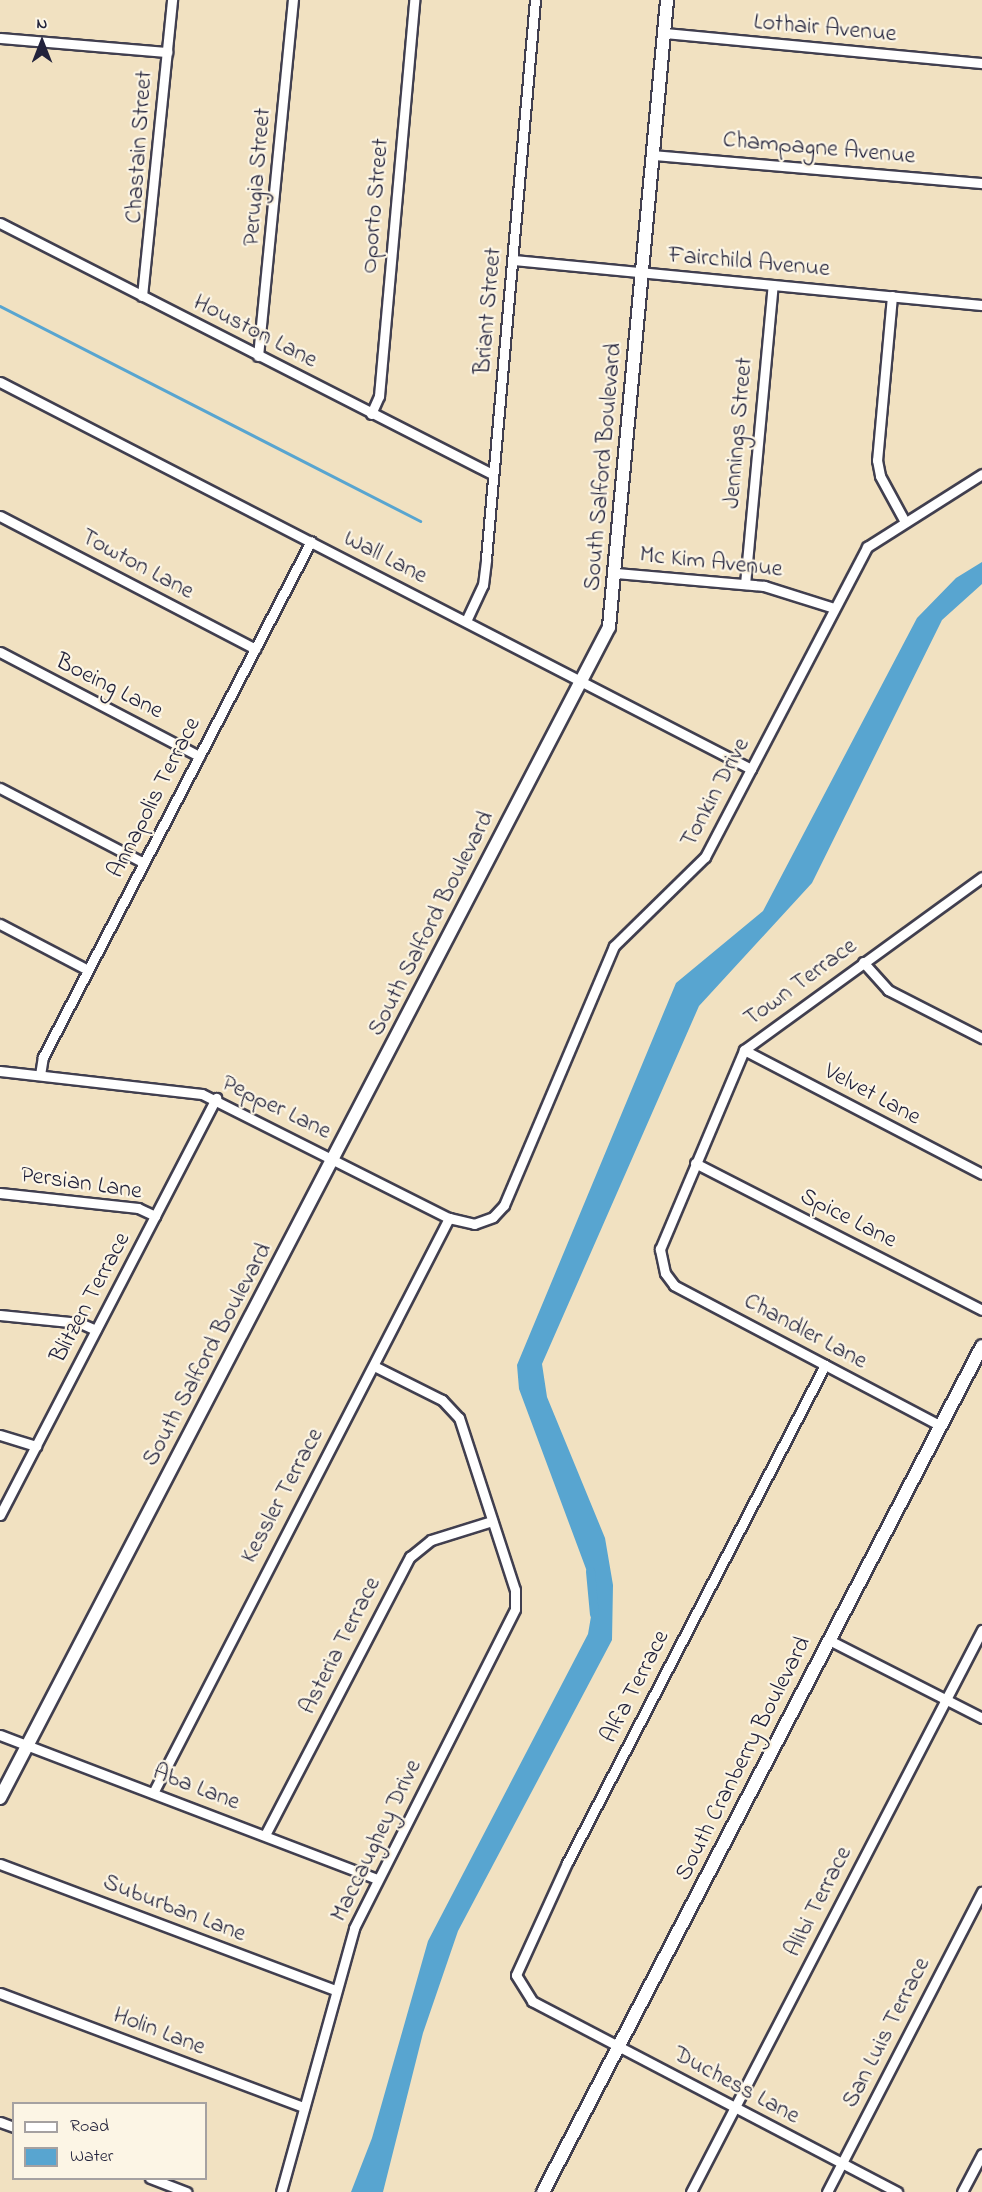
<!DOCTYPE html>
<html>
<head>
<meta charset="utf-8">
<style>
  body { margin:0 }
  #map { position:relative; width:982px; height:2192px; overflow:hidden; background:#f1e1c1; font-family:"Indie Flower",sans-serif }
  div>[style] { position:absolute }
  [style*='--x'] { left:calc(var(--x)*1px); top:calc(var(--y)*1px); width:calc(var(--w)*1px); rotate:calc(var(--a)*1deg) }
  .water>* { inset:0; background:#58a5d0 }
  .stream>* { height:3px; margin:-1.5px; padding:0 1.5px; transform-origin:1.5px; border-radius:1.5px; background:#58a5d0 }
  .canal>* { height:9px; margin:-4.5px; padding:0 4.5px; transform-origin:4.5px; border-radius:4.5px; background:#58a5d0 }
  .roads { filter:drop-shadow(2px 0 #413f4f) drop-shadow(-2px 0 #413f4f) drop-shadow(0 2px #413f4f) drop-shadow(0 -2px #413f4f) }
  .minor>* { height:9px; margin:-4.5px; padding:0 4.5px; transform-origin:4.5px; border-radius:4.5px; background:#fff }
  .tertiary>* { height:12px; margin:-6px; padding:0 6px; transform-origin:6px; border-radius:6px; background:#fff }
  span { translate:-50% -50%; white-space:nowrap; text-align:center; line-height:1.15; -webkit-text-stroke:4.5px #fcf5e5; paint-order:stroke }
  .street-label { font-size:24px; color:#22223b }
  .legend { position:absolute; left:12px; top:2102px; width:195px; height:78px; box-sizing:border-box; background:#fcf5e5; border:2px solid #a5a1a1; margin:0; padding:8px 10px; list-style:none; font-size:18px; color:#22223b }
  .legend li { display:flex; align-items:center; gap:12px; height:30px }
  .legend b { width:30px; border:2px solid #a5a1a1 }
  .north { position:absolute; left:12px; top:12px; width:60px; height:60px; -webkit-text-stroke:4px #fcf5e5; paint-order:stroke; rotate:0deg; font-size:16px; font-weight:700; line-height:24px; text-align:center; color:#22223b }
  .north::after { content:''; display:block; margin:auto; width:21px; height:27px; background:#22223b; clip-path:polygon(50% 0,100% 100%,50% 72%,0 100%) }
</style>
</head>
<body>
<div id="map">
  <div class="water">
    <i style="clip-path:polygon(982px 562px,982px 584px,942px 620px,812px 883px,699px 1006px,542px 1364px,547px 1397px,605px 1538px,613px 1585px,612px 1640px,458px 1931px,423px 2033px,383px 2192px,351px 2192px,372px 2138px,428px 1941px,588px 1634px,595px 1593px,519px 1389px,517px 1365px,676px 983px,763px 911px,917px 618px,956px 578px)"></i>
  </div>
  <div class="stream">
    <i style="--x:0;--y:306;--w:472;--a:27.1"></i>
  </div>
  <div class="canal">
    <i style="--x:590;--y:1571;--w:43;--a:84.7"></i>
  </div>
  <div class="roads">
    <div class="minor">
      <i style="--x:664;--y:33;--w:319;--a:5.4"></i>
      <i style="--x:0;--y:38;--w:168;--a:4.8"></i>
      <i style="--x:653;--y:155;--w:330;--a:4.9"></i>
      <i style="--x:0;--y:223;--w:552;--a:27.03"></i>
      <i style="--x:513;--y:260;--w:471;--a:5.5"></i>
      <i style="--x:142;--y:296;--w:298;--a:-84.2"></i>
      <i style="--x:892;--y:296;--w:165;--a:95.2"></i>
      <i style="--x:877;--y:460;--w:16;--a:79"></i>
      <i style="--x:880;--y:476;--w:50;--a:61.4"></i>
      <i style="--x:258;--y:356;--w:358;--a:-84.4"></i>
      <i style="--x:0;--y:382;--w:845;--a:27.26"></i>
      <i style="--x:371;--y:414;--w:20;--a:-66"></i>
      <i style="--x:379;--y:396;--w:398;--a:-84.9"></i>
      <i style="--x:0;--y:516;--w:288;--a:27.5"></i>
      <i style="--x:616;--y:573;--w:149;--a:5"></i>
      <i style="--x:764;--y:586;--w:73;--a:17.4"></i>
      <i style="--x:745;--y:584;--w:300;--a:-84.7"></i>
      <i style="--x:466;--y:621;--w:40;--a:-65"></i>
      <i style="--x:483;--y:585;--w:26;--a:-83"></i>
      <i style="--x:486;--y:559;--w:561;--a:-84.99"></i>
      <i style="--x:0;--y:652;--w:225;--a:27.6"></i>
      <i style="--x:0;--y:788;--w:162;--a:27.5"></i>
      <i style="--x:0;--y:924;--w:99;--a:27.6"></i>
      <i style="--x:863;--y:962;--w:38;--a:48"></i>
      <i style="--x:888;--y:990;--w:106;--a:27.1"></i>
      <i style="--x:744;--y:1050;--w:268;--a:27.5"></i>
      <i style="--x:0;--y:1071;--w:203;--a:6.5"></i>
      <i style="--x:202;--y:1094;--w:276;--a:26.7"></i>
      <i style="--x:449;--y:1218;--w:26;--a:13"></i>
      <i style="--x:474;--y:1224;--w:20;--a:-20"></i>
      <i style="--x:493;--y:1217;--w:16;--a:-47"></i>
      <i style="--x:504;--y:1205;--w:281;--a:-67"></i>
      <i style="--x:614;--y:946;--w:127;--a:-44.4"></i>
      <i style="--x:705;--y:857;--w:350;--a:-62.4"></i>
      <i style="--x:867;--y:547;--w:136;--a:-32.4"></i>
      <i style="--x:40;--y:1075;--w:18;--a:-81"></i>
      <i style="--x:43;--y:1057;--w:581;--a:-62.55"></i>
      <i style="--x:695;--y:1163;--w:322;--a:27.1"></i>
      <i style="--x:0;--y:1193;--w:139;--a:6.2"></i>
      <i style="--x:138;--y:1208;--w:19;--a:25"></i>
      <i style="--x:0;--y:1315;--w:80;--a:5.7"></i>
      <i style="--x:80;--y:1323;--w:17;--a:24"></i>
      <i style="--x:825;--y:1365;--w:561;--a:117.39"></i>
      <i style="--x:567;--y:1863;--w:123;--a:114.5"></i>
      <i style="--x:516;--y:1975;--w:31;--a:58"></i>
      <i style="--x:532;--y:2001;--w:412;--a:27.6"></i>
      <i style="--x:941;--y:1426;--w:302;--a:-152.2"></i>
      <i style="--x:674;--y:1285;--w:15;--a:-127"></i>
      <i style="--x:665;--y:1273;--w:25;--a:-102"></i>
      <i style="--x:660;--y:1249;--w:216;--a:-67.1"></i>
      <i style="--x:744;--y:1050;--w:294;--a:-36"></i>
      <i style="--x:0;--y:1435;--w:38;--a:17"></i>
      <i style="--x:0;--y:1515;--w:470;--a:-62.6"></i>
      <i style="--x:829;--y:1640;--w:172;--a:27"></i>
      <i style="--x:0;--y:1735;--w:404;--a:20.9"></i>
      <i style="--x:153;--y:1793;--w:647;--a:-62.76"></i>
      <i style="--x:265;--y:1835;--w:314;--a:-62.5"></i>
      <i style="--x:410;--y:1557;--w:27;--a:-39"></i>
      <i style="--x:431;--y:1540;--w:64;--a:-17.3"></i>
      <i style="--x:0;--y:1864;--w:358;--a:20.6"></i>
      <i style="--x:0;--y:1993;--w:325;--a:20.6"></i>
      <i style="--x:0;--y:2122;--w:15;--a:20"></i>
      <i style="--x:150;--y:2178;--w:39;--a:21"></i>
      <i style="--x:281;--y:2192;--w:274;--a:-74.5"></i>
      <i style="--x:354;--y:1928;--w:357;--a:-63.2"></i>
      <i style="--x:515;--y:1609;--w:19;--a:-90"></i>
      <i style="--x:515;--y:1590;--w:181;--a:-108"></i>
      <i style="--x:459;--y:1418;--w:25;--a:-133"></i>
      <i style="--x:442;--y:1400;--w:76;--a:-153.4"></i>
      <i style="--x:691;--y:2192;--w:633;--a:-62.63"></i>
      <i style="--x:827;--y:2192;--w:338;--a:-62.7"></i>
      <i style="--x:962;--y:2192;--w:43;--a:-62.2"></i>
    </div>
    <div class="tertiary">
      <i style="--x:0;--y:1798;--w:1320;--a:-62.52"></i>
      <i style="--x:609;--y:627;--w:630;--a:-84.71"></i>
      <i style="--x:543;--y:2192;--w:953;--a:-62.57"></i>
    </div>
  </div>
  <div class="street-label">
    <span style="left:825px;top:29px;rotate:5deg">Lothair Avenue</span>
    <span style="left:140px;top:147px;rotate:-86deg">Chastain Street</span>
    <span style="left:819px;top:149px;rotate:5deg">Champagne Avenue</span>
    <span style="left:258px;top:177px;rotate:-85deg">Perugia Street</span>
    <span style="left:376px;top:206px;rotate:-85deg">Oporto Street</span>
    <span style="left:749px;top:263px;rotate:5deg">Fairchild Avenue</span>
    <span style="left:489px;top:311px;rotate:-85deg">Briant Street</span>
    <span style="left:255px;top:332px;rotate:27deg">Houston Lane</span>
    <span style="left:739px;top:433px;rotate:-85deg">Jennings Street</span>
    <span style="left:604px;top:467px;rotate:-85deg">South Salford Boulevard</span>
    <span style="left:385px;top:558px;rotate:27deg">Wall Lane</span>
    <span style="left:711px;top:563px;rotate:6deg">Mc Kim Avenue</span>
    <span style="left:137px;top:565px;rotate:28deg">Towton Lane</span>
    <span style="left:109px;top:687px;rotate:27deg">Boeing Lane</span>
    <span style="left:716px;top:793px;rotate:-62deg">Tonkin Drive</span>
    <span style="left:155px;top:798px;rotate:-63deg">Annapolis Terrace</span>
    <span style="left:432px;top:924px;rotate:-63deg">South Salford Boulevard</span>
    <span style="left:801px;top:983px;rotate:-36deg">Town Terrace</span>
    <span style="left:872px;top:1095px;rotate:28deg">Velvet Lane</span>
    <span style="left:276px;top:1108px;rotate:26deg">Pepper Lane</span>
    <span style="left:81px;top:1184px;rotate:8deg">Persian Lane</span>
    <span style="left:848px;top:1219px;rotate:27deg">Spice Lane</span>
    <span style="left:91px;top:1298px;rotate:-62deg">Blitzen Terrace</span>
    <span style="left:805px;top:1332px;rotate:28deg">Chandler Lane</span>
    <span style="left:208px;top:1355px;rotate:-62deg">South Salford Boulevard</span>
    <span style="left:283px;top:1496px;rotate:-62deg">Kessler Terrace</span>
    <span style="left:341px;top:1646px;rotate:-63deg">Asteria Terrace</span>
    <span style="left:636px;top:1687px;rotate:-63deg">Alfa Terrace</span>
    <span style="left:744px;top:1759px;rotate:-63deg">South Cranberry Boulevard</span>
    <span style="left:196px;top:1788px;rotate:21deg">Aba Lane</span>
    <span style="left:377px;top:1841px;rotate:-64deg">Maccaughey Drive</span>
    <span style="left:819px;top:1902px;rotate:-63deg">Alibi Terrace</span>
    <span style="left:174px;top:1909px;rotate:21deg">Suburban Lane</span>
    <span style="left:159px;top:2032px;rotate:21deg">Holin Lane</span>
    <span style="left:887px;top:2033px;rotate:-63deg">San Luis Terrace</span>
    <span style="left:736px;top:2086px;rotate:28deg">Duchess Lane</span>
  </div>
  <ul class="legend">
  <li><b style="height:8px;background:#fff"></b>Road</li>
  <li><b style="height:16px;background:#58a5d0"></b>Water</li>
  </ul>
  <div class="north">N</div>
</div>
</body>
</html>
